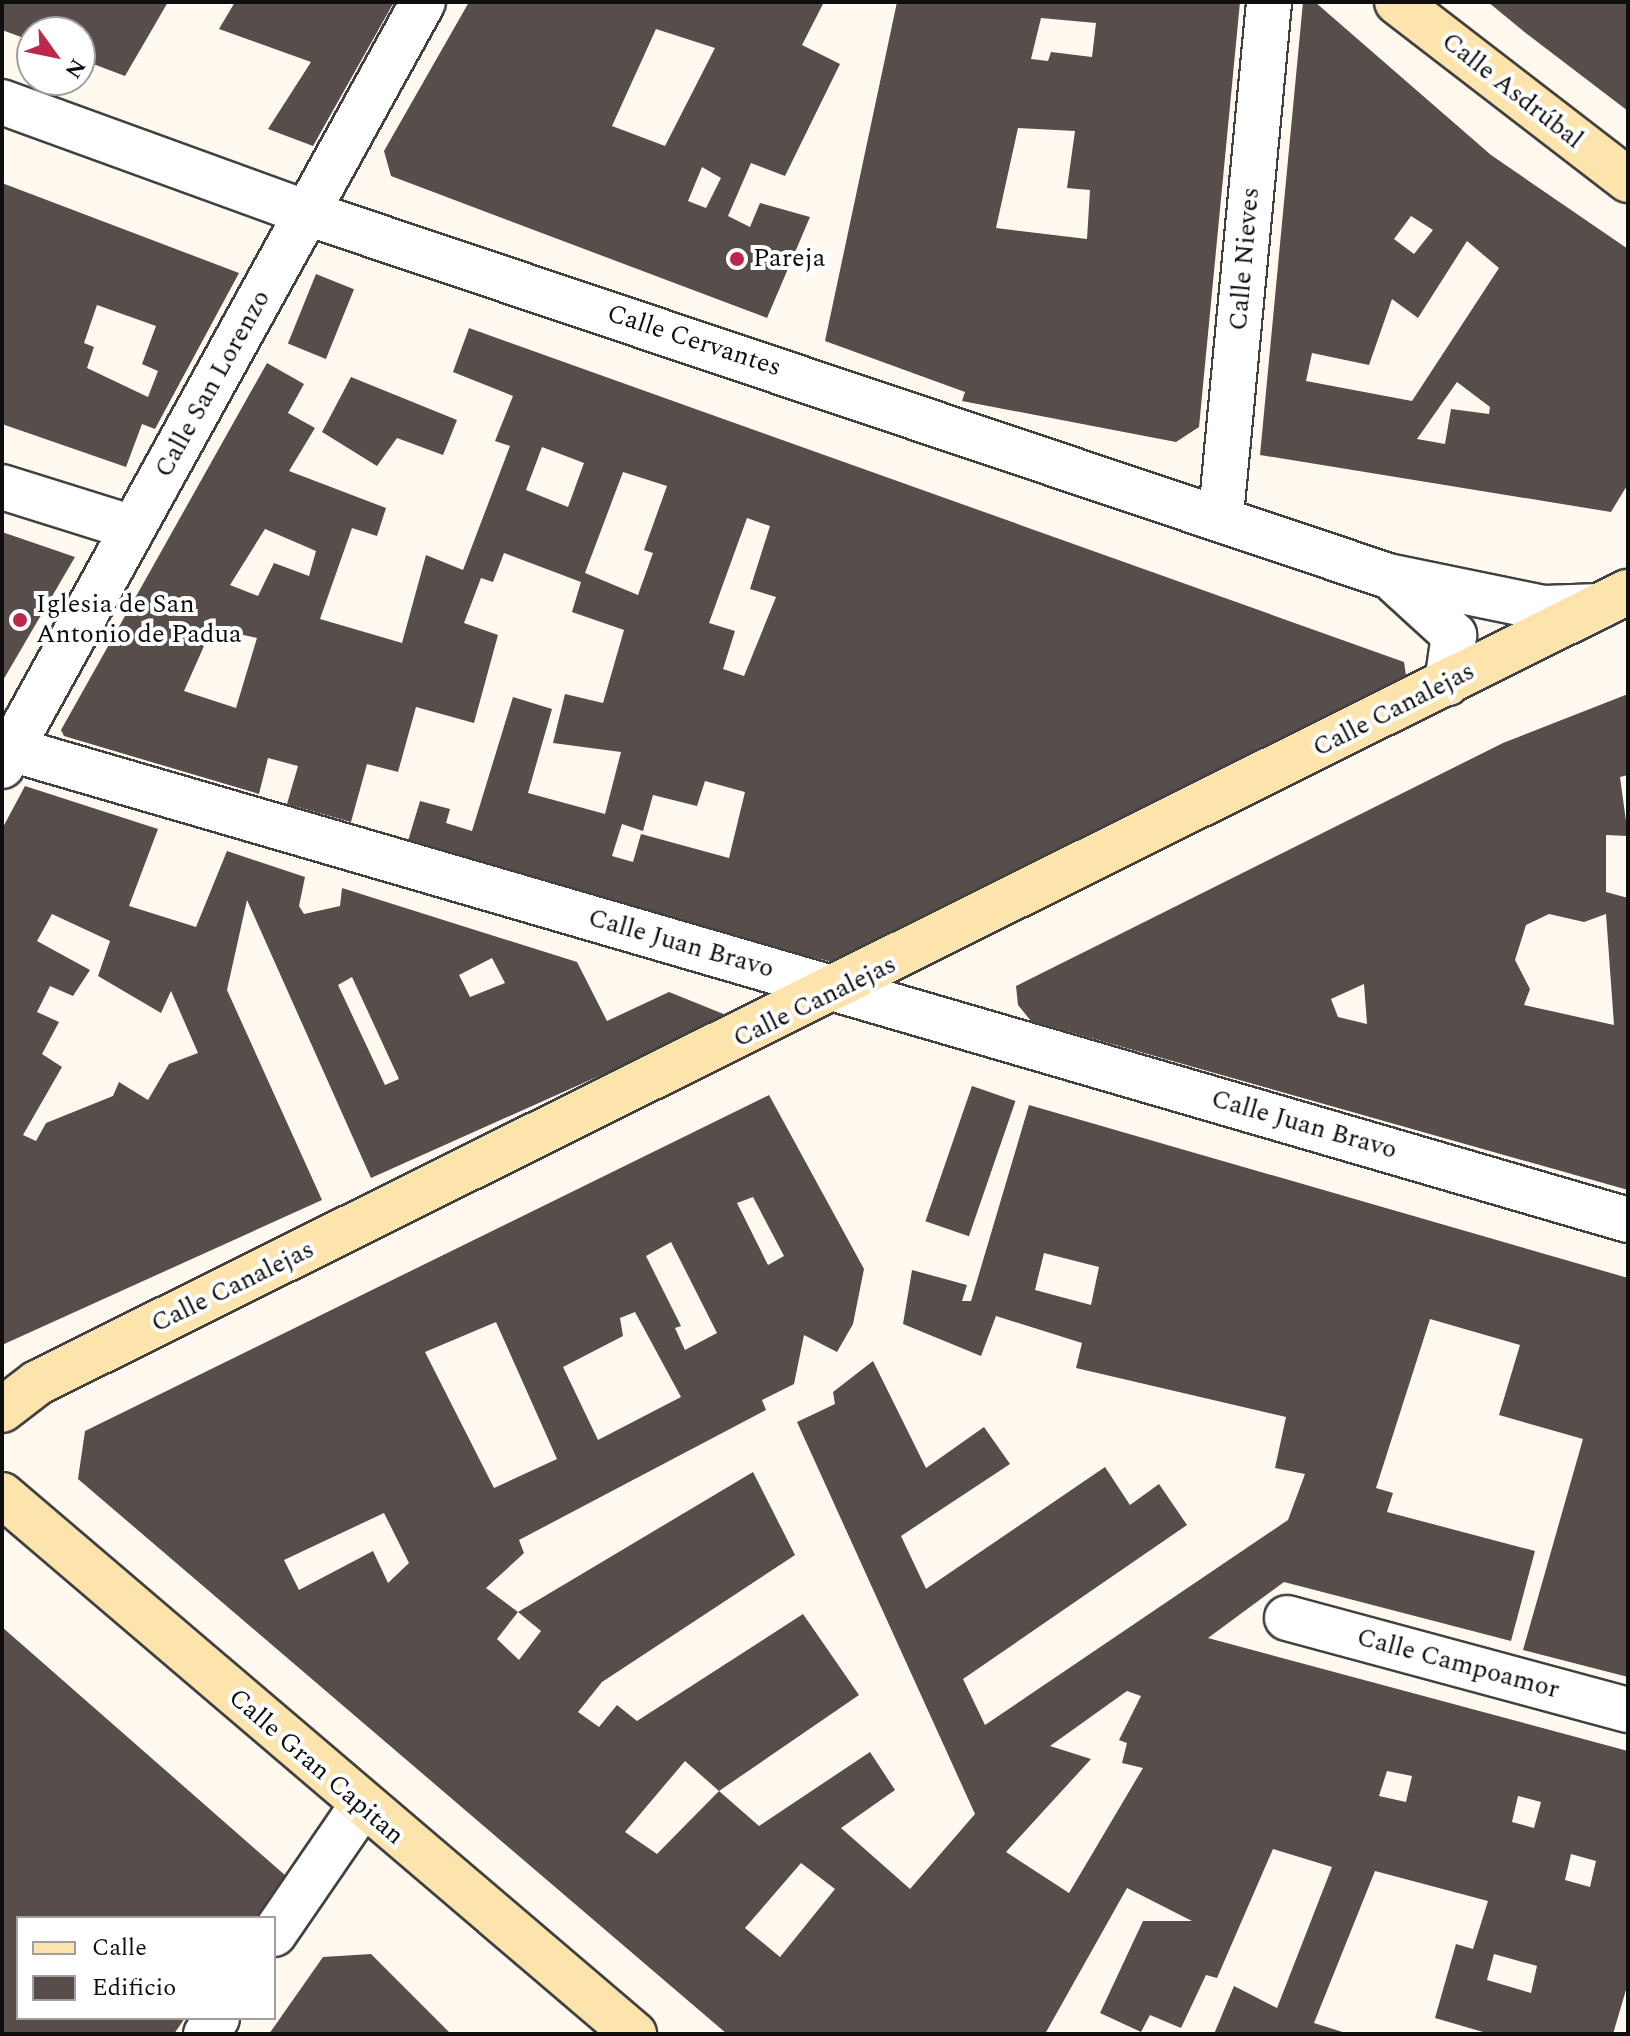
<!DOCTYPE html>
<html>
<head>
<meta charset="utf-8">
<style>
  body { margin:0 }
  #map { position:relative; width:1630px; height:2036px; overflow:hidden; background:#fff9f0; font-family:Spectral,serif }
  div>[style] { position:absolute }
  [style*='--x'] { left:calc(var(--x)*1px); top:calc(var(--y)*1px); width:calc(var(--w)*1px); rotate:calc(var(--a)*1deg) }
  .building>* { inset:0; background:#574d4b; transform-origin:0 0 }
  .roads { filter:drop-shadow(2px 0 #414141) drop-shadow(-2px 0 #414141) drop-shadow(0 2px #414141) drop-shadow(0 -2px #414141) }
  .street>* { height:44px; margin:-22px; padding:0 22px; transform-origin:22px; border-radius:22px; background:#fff }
  .secondary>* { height:44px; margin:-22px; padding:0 22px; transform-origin:22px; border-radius:22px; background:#fde4ac }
  .dots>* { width:22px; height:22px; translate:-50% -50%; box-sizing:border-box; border:4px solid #fff; border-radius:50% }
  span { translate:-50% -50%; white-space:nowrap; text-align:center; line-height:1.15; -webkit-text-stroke:8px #fff; paint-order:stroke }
  .street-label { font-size:26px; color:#0e0e0e }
  .poi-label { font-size:26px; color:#0e0e0e }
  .left { translate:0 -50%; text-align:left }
  .frame { position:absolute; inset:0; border:4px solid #0e0e0e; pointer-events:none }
  .legend { position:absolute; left:16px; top:1916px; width:260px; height:104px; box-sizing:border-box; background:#fff; border:2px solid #9f9f9f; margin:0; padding:10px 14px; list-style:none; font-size:24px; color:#0e0e0e }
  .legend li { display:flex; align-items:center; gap:16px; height:40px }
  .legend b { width:40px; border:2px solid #9f9f9f }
  .north { position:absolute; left:16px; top:16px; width:80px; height:80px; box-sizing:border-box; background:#fff; border:2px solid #9f9f9f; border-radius:50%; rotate:123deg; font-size:22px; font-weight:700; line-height:32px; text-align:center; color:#0e0e0e }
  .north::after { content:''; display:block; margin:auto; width:28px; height:36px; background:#bc284c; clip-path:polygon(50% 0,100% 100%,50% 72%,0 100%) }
</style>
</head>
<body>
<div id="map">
  <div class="building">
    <i style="clip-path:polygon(2px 2px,168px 2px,125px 76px,80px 59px,80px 32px,32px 32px,32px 41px,2px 30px)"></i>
    <i style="clip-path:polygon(235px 2px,394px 2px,313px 146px,268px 129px,311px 62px,219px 29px)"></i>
    <i style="clip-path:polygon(evenodd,469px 2px,824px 2px,802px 45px,840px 64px,785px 176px,751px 163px,728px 216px,750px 227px,760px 203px,810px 217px,767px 318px,391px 176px,384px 151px,469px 2px,656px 29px,715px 48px,665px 146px,612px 126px,656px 29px,469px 2px,702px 167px,721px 178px,706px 208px,688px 201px,702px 167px)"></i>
    <i style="clip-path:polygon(evenodd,897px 2px,1240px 2px,1199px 427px,1176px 442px,962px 401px,965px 392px,825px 341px,897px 2px,1041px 18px,1096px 23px,1092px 57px,1051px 52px,1048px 61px,1031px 59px,1041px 18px,897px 2px,1018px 128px,1075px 131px,1067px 188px,1090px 190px,1087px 239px,996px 228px,1018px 128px)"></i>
    <i style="clip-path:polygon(evenodd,1303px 2px,1315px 2px,1491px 155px,1628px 249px,1628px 484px,1611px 512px,1260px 455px,1303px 2px,1411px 216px,1433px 230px,1414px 254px,1394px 239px,1411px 216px,1303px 2px,1467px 241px,1499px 268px,1412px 401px,1306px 381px,1312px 353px,1369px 365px,1392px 299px,1418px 318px,1467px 241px,1303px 2px,1457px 382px,1490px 407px,1489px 414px,1451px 409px,1445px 444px,1417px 439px,1457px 382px)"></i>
    <i style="clip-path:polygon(1488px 2px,1628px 2px,1628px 111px,1527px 34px)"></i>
    <i style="clip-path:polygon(evenodd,2px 183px,239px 273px,155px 429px,142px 424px,126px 467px,2px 424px,2px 183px,97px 305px,156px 326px,142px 364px,158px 371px,148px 397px,87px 368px,94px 347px,84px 343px,97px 305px)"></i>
    <i style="left:316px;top:274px;width:41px;height:75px;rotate:22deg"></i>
    <i style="clip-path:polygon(evenodd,469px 328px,1404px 662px,1407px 682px,841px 964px,710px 933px,408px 841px,420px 801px,450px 809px,446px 823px,472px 831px,513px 697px,552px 709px,528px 793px,605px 814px,621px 752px,553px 743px,565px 694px,603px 703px,624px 630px,572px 612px,581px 582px,504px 553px,493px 582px,481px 578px,464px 623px,498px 635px,474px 723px,416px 707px,398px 772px,367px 764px,351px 822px,287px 804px,298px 766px,268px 758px,259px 794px,64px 736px,61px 730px,267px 363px,304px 384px,288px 413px,315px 428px,289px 471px,386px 508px,377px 536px,352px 528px,320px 619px,402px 643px,426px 555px,463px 570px,510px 446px,495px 441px,513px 396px,453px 372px,469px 328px,542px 447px,584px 463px,568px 507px,526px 490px,542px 447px,469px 328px,623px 472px,667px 486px,644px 550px,653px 553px,638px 595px,585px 573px,623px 472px,469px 328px,747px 518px,770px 526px,750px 589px,776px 597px,744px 676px,723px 669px,735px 631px,709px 623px,747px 518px,469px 328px,265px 529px,316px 551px,309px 576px,274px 563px,258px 596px,230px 585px,265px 529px,469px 328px,212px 628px,257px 638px,236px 708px,184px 691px,212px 628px,469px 328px,705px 781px,745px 792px,729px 858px,641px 834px,633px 862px,612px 856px,622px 824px,643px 831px,653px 795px,697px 806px,705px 781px)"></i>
    <i style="clip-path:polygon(351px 377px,457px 420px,443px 455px,397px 438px,377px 466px,322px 432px)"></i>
    <i style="clip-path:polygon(2px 532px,75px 557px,2px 682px)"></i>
    <i style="clip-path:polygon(evenodd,1628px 694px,1628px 775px,1620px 777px,1628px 836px,1606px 835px,1606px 892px,1628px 898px,1628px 1190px,1031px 1021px,1018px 1005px,1016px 986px,1503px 743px,1628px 694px,1549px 914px,1584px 922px,1606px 914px,1614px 1025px,1524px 1005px,1530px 989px,1515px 960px,1526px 925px,1549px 914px,1628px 694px,1364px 984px,1367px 1024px,1338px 1017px,1331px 999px,1364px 984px)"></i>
    <i style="clip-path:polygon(evenodd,25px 786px,158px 829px,129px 906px,196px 927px,227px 851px,305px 877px,299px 906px,304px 914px,340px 906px,342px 888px,577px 962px,607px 1021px,669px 992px,731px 1017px,371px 1178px,247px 900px,227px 990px,322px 1200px,2px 1345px,2px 829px,25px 786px,52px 914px,110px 941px,98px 976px,161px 1013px,171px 991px,198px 1053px,169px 1064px,148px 1100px,119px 1082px,113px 1096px,46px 1123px,36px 1141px,23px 1135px,62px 1067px,42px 1054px,59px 1022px,37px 1012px,50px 986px,73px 996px,90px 970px,37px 941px,52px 914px,25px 786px,492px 958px,505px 983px,470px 997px,459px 975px,492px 958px,25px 786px,352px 977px,399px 1079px,385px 1085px,338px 985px,352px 977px)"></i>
    <i style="left:972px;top:1086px;width:46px;height:143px;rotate:19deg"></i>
    <i style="clip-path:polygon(evenodd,769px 1095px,864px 1269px,853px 1324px,837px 1352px,804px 1335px,794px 1384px,762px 1400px,766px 1410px,519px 1540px,524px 1553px,486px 1588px,518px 1612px,497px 1639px,519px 1660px,541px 1631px,518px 1612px,753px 1472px,795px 1555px,602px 1682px,578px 1712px,599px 1727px,617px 1705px,637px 1721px,803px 1614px,859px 1695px,719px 1791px,685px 1761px,625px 1832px,657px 1854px,719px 1791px,759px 1826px,870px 1752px,895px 1790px,841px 1828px,910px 1889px,975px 1814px,797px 1422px,835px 1404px,833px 1392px,873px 1361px,926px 1468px,984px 1427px,1010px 1464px,901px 1536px,926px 1589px,1105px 1467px,1130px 1505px,1159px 1484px,1187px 1525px,963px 1679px,985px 1725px,1288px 1520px,1305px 1474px,1275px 1468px,1286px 1417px,1076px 1368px,1082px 1343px,996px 1316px,981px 1356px,903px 1324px,912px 1270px,967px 1285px,962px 1301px,971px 1301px,1029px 1105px,1628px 1278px,1628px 1677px,1523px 1650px,1583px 1439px,1499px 1415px,1520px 1345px,1430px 1319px,1376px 1488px,1393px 1493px,1387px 1512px,1535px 1551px,1511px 1641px,1284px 1582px,1208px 1638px,1628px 1751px,1628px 1983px,1613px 2034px,1490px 2034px,1435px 2018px,1456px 1944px,1473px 1949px,1488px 1901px,1375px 1871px,1314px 2023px,1349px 2034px,1214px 2034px,1234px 1986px,1277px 2008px,1332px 1867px,1273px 1849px,1217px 1978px,1206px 1975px,1181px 2028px,1150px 2015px,1141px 2032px,1100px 2013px,1143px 1921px,1192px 1921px,1127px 1888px,1045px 2034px,727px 2034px,78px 1479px,85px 1431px,769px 1095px,753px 1197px,784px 1256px,768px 1265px,737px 1203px,753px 1197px,769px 1095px,671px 1242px,717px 1333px,685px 1350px,675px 1328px,681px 1326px,646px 1256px,671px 1242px,769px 1095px,1044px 1253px,1099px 1267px,1091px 1305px,1035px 1290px,1044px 1253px,769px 1095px,635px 1312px,681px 1397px,598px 1440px,563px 1367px,623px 1336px,620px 1318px,635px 1312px,769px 1095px,496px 1322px,557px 1459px,494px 1488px,425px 1352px,496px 1322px,769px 1095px,384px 1513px,409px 1563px,388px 1583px,373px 1551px,299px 1590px,284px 1560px,384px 1513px,769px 1095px,1127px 1691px,1141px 1696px,1119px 1740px,1127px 1743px,1122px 1763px,1143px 1768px,1069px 1893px,1006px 1852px,1091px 1759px,1050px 1746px,1127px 1691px,769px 1095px,1387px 1771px,1412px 1776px,1406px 1802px,1379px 1796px,1387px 1771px,769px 1095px,1518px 1796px,1541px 1802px,1534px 1828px,1512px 1822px,1518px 1796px,769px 1095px,1571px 1854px,1596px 1861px,1590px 1887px,1565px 1880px,1571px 1854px,769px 1095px,801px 1863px,835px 1889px,780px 1957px,745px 1928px,801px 1863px,769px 1095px,1494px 1954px,1537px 1966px,1531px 1993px,1487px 1980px,1494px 1954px)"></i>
    <i style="clip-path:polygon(2px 1627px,286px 1876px,256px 1918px,18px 1918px,18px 2018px,185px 2018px,174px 2034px,2px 2034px)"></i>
    <i style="clip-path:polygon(371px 1954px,451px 2034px,269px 2034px,323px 1957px)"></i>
  </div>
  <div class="roads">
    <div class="street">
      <i style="--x:2;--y:102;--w:325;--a:20"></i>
      <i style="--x:307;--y:213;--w:1140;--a:18.56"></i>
      <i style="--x:1388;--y:576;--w:159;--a:11.6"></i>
      <i style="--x:1544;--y:608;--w:56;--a:-2"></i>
      <i style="--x:2;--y:487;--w:137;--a:17.4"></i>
      <i style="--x:1221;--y:515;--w:515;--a:-84.65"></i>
      <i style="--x:1396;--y:582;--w:79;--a:42.4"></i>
      <i style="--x:1454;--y:635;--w:49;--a:98.3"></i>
      <i style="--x:11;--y:749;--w:1684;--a:16.24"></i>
      <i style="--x:2;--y:766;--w:872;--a:-61.14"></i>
      <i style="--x:1287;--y:1618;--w:353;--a:15.1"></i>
      <i style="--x:274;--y:1934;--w:154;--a:-55.6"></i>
      <i style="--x:206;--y:2034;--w:19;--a:-55"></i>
    </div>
    <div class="secondary">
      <i style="--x:1397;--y:2;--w:292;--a:37.6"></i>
      <i style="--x:2;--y:1410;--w:44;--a:-37.6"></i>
      <i style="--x:37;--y:1383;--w:1777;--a:-26.44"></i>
      <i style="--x:2;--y:1495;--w:831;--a:40.46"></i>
    </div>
  </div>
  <div class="dots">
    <i style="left:737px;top:259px;background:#bc284c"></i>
    <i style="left:20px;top:620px;background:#bc284c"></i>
  </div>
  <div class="street-label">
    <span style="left:1512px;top:91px;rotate:38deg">Calle Asdrúbal</span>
    <span style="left:1245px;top:259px;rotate:-85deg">Calle Nieves</span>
    <span style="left:694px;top:341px;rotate:18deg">Calle Cervantes</span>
    <span style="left:213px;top:384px;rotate:-61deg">Calle San Lorenzo</span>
    <span style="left:1394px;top:710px;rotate:-27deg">Calle Canalejas</span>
    <span style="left:681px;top:944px;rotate:16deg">Calle Juan Bravo</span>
    <span style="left:815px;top:1002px;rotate:-26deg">Calle Canalejas</span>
    <span style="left:1304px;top:1125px;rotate:16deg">Calle Juan Bravo</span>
    <span style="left:233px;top:1287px;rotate:-26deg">Calle Canalejas</span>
    <span style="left:1458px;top:1664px;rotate:15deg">Calle Campoamor</span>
    <span style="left:316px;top:1767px;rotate:41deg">Calle Gran Capitan</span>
  </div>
  <div class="poi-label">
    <span class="left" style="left:753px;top:259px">Pareja</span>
    <span class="left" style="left:36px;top:620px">Iglesia de San<br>Antonio de Padua</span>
  </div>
  <div class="frame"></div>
  <ul class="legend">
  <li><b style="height:10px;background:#fde4ac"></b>Calle</li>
  <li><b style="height:22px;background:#574d4b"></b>Edificio</li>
  </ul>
  <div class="north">N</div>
</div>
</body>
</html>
